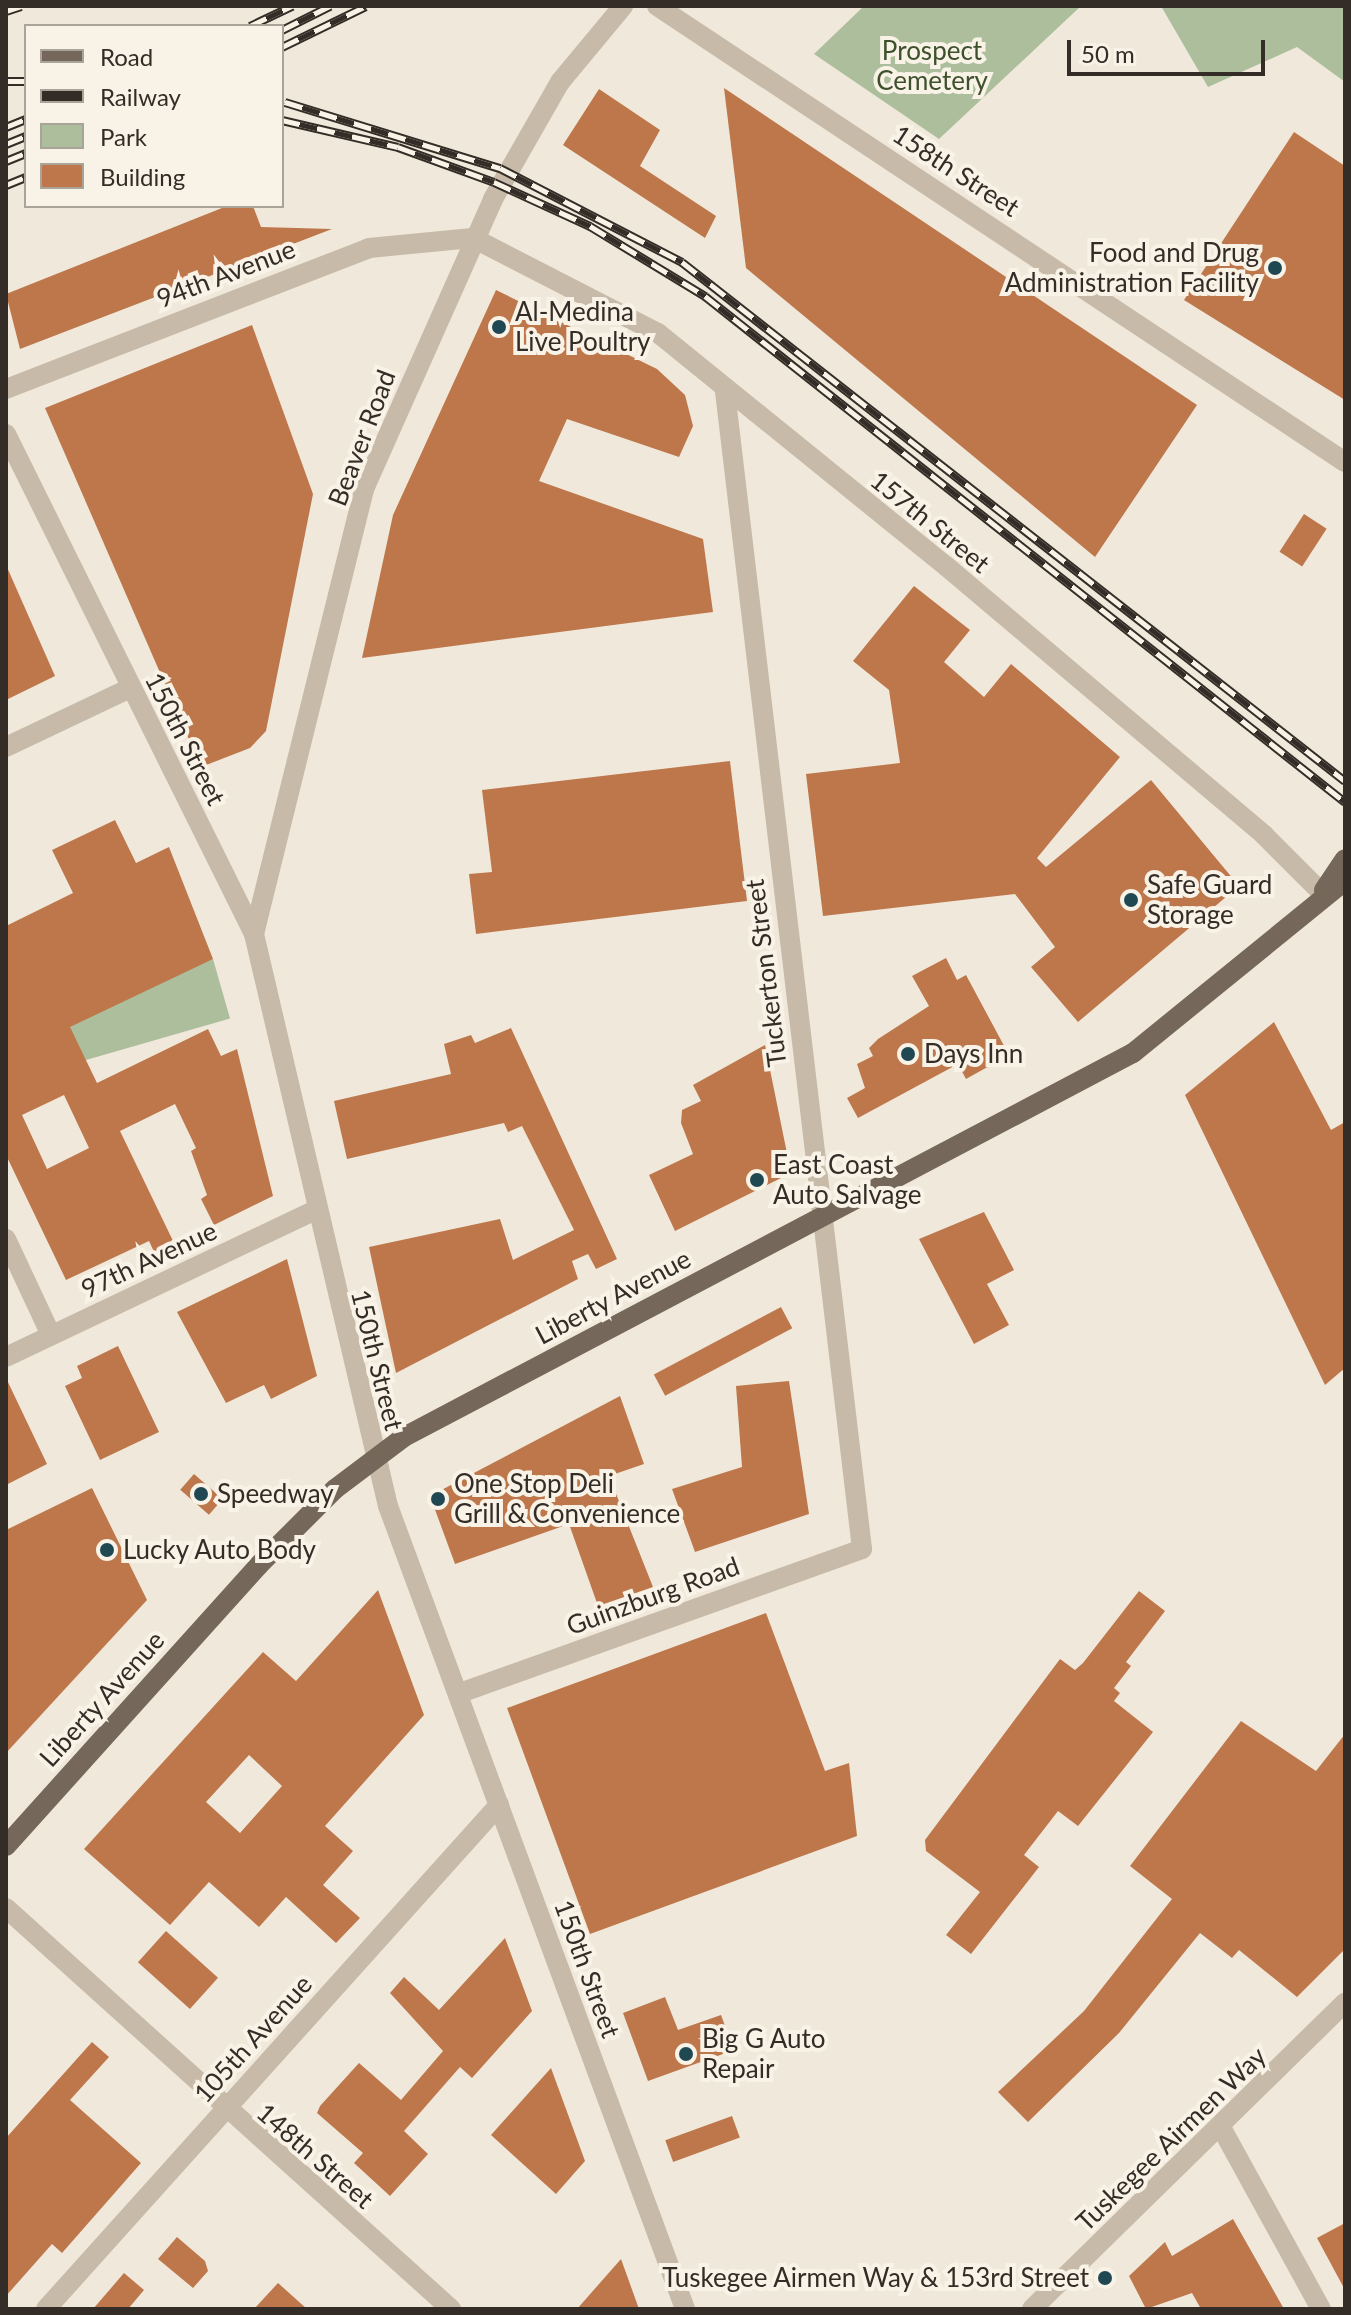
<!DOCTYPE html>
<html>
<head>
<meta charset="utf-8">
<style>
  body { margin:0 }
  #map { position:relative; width:1351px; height:2315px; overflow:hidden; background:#f0e9db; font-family:Lato,sans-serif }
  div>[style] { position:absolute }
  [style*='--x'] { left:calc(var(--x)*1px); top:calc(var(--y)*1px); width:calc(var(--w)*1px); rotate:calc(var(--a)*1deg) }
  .green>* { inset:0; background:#adbe9c; transform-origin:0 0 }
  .building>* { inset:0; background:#be774b; transform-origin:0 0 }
  .minor>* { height:20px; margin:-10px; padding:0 10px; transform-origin:10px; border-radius:10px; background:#c7baa8 }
  .primary>* { height:20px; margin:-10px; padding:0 10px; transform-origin:10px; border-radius:10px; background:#756759 }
  .rail>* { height:9px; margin-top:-4.5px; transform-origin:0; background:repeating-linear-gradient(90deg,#f8f2e7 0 18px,#342d27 0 36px); box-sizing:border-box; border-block:2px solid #342d27 }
  .dots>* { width:22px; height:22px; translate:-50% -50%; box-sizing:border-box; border:4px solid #f8f2e7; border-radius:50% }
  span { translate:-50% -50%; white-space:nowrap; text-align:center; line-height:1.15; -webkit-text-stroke:8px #f8f2e7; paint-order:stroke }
  .park-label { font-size:26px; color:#3e512d }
  .street-label { font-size:26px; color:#342d27 }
  .poi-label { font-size:26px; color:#342d27 }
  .right { translate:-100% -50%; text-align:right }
  .left { translate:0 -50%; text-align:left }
  .frame { position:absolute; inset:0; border:8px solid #342d27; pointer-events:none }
  .legend { position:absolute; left:24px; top:24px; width:260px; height:184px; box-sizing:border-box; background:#f8f2e7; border:2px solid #aaa39a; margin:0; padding:10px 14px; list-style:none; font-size:24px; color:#342d27 }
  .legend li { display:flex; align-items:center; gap:16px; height:40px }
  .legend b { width:40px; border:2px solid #aaa39a }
  .scale { position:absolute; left:1067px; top:40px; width:198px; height:36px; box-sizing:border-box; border:4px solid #342d27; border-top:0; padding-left:10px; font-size:24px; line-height:28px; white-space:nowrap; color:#342d27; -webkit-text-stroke:6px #f8f2e7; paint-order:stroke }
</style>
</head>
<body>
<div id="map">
  <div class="green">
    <i style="clip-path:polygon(864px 6px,1081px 6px,939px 139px,814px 54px)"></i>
    <i style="clip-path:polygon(1161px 6px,1345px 6px,1345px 82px,1297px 47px,1208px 87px)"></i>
    <i style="left:213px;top:959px;width:62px;height:158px;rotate:74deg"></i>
  </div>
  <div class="building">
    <i style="clip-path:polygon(724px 88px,1197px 405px,1095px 557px,746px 268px)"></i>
    <i style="clip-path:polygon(599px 89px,660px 130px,640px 166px,716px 216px,705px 238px,563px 145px)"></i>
    <i style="clip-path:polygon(1294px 132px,1345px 166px,1345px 400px,1184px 300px)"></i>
    <i style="clip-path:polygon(227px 206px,253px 206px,261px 227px,332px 229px,20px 349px,6px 294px)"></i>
    <i style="clip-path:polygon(496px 290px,657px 369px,685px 395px,693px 426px,679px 457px,567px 419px,539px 481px,703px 539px,713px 612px,362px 658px,393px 515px)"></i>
    <i style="clip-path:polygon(252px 325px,313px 494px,266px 731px,250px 748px,201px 767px,45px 408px)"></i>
    <i style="left:1304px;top:514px;width:27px;height:45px;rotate:33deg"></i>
    <i style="clip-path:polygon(6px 565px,55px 676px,6px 700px)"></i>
    <i style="clip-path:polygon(914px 586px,970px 630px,944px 662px,984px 697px,1011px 664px,1120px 757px,1037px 858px,1046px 867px,1151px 780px,1239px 886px,1078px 1022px,1031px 967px,1055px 947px,1015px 894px,823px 916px,806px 774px,900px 763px,889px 690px,853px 661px)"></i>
    <i style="clip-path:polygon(730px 761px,747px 901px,476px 934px,469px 874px,492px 872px,482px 790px)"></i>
    <i style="clip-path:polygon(evenodd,115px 820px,136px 863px,169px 847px,213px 959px,70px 1027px,97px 1083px,208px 1029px,221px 1056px,237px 1049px,273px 1196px,214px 1225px,201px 1199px,207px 1195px,191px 1151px,196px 1148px,175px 1104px,120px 1131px,175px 1245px,155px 1254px,149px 1241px,66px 1280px,6px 1155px,6px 926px,73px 893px,52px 850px,115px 820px,64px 1095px,89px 1148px,47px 1169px,22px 1115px,64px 1095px)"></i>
    <i style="clip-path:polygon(946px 958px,957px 980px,966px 975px,1009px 1055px,966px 1079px,958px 1064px,858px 1118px,847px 1098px,865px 1088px,857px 1064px,873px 1056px,869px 1048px,878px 1039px,929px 1006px,912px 976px)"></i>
    <i style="clip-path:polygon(1274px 1022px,1331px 1130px,1345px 1122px,1345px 1368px,1325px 1385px,1185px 1095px)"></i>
    <i style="clip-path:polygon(511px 1028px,617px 1259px,596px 1269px,588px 1254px,572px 1261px,578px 1279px,396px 1373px,369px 1247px,500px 1219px,513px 1260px,574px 1230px,522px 1126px,508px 1132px,504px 1123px,347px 1159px,334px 1101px,451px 1074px,444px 1044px,471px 1035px,475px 1043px)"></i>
    <i style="clip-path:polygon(765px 1045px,791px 1173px,675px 1231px,649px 1175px,693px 1154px,681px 1123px,682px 1110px,701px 1101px,693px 1085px)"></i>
    <i style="clip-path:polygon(984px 1212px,1014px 1270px,987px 1284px,1009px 1325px,974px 1344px,919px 1239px)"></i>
    <i style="clip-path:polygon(287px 1259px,317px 1376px,271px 1399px,264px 1385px,226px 1403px,177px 1312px)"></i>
    <i style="left:781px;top:1307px;width:24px;height:144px;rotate:62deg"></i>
    <i style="clip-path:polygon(118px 1346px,159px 1432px,100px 1460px,65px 1386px,82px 1378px,77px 1366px)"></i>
    <i style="clip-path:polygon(6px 1378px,47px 1464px,6px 1485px)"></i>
    <i style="clip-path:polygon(789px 1381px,809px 1514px,695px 1552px,672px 1489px,742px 1467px,736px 1386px)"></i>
    <i style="clip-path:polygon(620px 1396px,644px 1464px,609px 1476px,653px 1587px,598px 1606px,569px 1524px,455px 1564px,430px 1496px)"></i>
    <i style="left:194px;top:1474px;width:38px;height:21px;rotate:41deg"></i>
    <i style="clip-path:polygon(92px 1488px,147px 1600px,6px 1753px,6px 1530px)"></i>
    <i style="clip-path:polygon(evenodd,378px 1590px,424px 1715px,325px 1826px,353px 1851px,323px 1885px,360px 1918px,336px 1943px,286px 1897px,259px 1927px,209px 1882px,170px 1925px,84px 1849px,263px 1652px,296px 1681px,378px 1590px,249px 1755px,282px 1786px,240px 1833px,206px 1802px,249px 1755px)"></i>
    <i style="clip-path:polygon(1139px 1591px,1165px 1611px,1126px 1662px,1131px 1666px,1114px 1688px,1120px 1693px,1114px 1701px,1153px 1732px,1078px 1826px,1058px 1811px,1024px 1855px,1039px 1867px,971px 1954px,946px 1935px,980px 1892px,926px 1851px,925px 1840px,1060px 1659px,1075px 1670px,1083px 1663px)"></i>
    <i style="clip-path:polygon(766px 1613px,825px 1771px,849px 1763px,857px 1836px,590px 1934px,507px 1708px)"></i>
    <i style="clip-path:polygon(1241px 1721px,1316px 1771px,1345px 1734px,1345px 1949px,1297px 1997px,1239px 1950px,1232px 1958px,1200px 1933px,1119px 2033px,1028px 2122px,998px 2092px,1084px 2011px,1172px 1899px,1130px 1866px)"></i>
    <i style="left:166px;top:1931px;width:70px;height:42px;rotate:42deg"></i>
    <i style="clip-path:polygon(505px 1938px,532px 2011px,472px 2078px,460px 2067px,404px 2131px,428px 2154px,390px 2196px,354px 2163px,363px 2153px,317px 2113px,320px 2106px,359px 2063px,401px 2100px,443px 2051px,390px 1993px,404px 1977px,439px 2010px)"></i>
    <i style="clip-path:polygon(665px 1997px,678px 2030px,721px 2015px,734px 2050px,648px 2081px,623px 2013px)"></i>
    <i style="clip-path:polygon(92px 2042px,109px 2057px,70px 2100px,141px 2163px,62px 2253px,52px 2244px,6px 2296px,6px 2138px)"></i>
    <i style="clip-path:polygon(551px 2068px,585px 2161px,556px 2194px,491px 2135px)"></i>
    <i style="left:732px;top:2116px;width:23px;height:71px;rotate:70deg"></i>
    <i style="clip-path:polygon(1233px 2219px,1284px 2309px,1201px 2309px,1192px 2293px,1146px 2309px,1129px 2276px,1165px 2242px,1172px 2256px)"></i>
    <i style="clip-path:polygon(1345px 2223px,1345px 2290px,1317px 2238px)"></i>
    <i style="clip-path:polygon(177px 2237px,205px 2261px,208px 2271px,193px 2288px,158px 2259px)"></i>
    <i style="clip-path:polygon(621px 2259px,639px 2309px,577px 2309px)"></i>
    <i style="clip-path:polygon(124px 2273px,144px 2290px,128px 2309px,93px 2309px)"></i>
    <i style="clip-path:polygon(278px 2283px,307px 2309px,254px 2309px)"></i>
  </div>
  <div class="minor">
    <i style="--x:657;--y:6;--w:825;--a:33.54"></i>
    <i style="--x:6;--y:389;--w:389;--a:-21.2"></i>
    <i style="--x:369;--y:248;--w:104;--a:-5.5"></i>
    <i style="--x:473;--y:238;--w:208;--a:27.2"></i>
    <i style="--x:658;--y:333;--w:370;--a:39"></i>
    <i style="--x:946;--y:566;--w:417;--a:40.2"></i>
    <i style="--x:1264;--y:835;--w:82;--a:45"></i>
    <i style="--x:6;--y:434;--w:558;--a:63.62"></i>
    <i style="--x:254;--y:934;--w:587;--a:76.82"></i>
    <i style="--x:388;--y:1506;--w:856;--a:69.7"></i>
    <i style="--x:6;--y:747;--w:137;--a:-25.4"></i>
    <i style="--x:254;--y:934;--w:461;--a:-76.1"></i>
    <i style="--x:365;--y:487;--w:315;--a:-66"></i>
    <i style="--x:493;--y:199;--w:135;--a:-60.2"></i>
    <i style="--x:560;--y:82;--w:99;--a:-50.3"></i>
    <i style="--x:6;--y:1239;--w:106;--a:64.9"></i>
    <i style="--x:6;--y:1357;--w:341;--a:-25.4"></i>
    <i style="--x:460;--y:1693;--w:427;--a:-19.7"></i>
    <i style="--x:862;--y:1549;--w:1166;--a:-96.75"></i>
    <i style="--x:6;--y:1908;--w:599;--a:42.02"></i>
    <i style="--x:1222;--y:2129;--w:205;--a:61.2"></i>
    <i style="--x:46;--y:2309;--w:678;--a:-48.05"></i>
    <i style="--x:1032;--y:2309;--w:438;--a:-44.4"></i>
  </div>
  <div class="primary">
    <i style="--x:1324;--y:890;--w:37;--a:-56"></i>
    <i style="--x:6;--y:1846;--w:377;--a:-48"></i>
    <i style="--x:258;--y:1566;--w:109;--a:-45"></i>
    <i style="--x:335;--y:1489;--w:86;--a:-37"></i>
    <i style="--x:404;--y:1437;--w:824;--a:-27.78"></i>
    <i style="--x:1133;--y:1053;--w:273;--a:-39.1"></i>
  </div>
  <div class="rail">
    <i style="--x:6;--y:11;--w:16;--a:-18"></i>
    <i style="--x:250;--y:26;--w:47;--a:-25.5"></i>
    <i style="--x:282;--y:30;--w:54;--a:-26.6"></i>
    <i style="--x:282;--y:47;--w:93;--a:-26"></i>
    <i style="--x:6;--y:81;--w:20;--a:0"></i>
    <i style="--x:285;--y:102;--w:225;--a:17.1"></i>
    <i style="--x:500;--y:168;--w:205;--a:27.3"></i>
    <i style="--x:682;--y:262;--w:842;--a:38.05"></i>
    <i style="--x:282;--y:120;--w:119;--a:13.1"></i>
    <i style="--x:398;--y:147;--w:102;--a:20"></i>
    <i style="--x:494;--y:182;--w:106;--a:24.6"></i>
    <i style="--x:590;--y:226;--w:135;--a:31.3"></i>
    <i style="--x:705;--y:296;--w:816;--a:38.33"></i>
    <i style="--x:6;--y:127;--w:22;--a:-22"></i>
    <i style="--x:6;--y:144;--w:22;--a:-22"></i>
    <i style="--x:6;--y:161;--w:22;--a:-22"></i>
    <i style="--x:6;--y:185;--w:22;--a:-22"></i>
  </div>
  <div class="dots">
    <i style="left:1275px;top:268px;background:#204853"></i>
    <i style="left:499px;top:327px;background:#204853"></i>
    <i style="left:1131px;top:900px;background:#204853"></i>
    <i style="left:908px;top:1054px;background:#204853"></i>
    <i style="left:757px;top:1180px;background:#204853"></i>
    <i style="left:201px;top:1494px;background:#204853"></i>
    <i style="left:438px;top:1499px;background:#204853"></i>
    <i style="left:107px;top:1550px;background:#204853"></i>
    <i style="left:686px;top:2054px;background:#204853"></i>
    <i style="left:1105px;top:2278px;background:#204853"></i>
  </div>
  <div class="park-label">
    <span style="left:932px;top:66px">Prospect<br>Cemetery</span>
  </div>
  <div class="street-label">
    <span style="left:956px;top:171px;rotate:33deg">158th Street</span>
    <span style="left:226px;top:274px;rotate:-21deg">94th Avenue</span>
    <span style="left:362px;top:438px;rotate:-69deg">Beaver Road</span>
    <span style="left:930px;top:522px;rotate:39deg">157th Street</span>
    <span style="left:185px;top:739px;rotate:63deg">150th Street</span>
    <span style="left:766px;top:973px;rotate:-97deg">Tuckerton Street</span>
    <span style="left:149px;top:1260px;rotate:-25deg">97th Avenue</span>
    <span style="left:613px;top:1297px;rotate:-28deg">Liberty Avenue</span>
    <span style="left:377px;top:1360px;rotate:76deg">150th Street</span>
    <span style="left:653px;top:1596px;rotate:-20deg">Guinzburg Road</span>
    <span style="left:102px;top:1699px;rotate:-48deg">Liberty Avenue</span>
    <span style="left:587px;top:1969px;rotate:70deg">150th Street</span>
    <span style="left:253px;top:2039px;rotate:-48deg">105th Avenue</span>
    <span style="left:1171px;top:2139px;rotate:-44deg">Tuskegee Airmen Way</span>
    <span style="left:315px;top:2156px;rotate:41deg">148th Street</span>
  </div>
  <div class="poi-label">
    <span class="right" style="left:1259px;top:268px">Food and Drug<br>Administration Facility</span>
    <span class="left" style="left:515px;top:327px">Al-Medina<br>Live Poultry</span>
    <span class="left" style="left:1147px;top:900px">Safe Guard<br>Storage</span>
    <span class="left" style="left:924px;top:1054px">Days Inn</span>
    <span class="left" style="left:773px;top:1180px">East Coast<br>Auto Salvage</span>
    <span class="left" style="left:454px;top:1499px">One Stop Deli<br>Grill &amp; Convenience</span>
    <span class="left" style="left:217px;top:1494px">Speedway</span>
    <span class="left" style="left:123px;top:1550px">Lucky Auto Body</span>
    <span class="left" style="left:702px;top:2054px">Big G Auto<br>Repair</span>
    <span class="right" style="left:1089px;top:2278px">Tuskegee Airmen Way &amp; 153rd Street</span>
  </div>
  <div class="frame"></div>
  <ul class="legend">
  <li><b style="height:10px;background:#756759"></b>Road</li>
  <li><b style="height:10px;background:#342d27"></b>Railway</li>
  <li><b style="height:22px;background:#adbe9c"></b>Park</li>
  <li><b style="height:22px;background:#be774b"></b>Building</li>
  </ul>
  <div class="scale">50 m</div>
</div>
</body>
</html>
